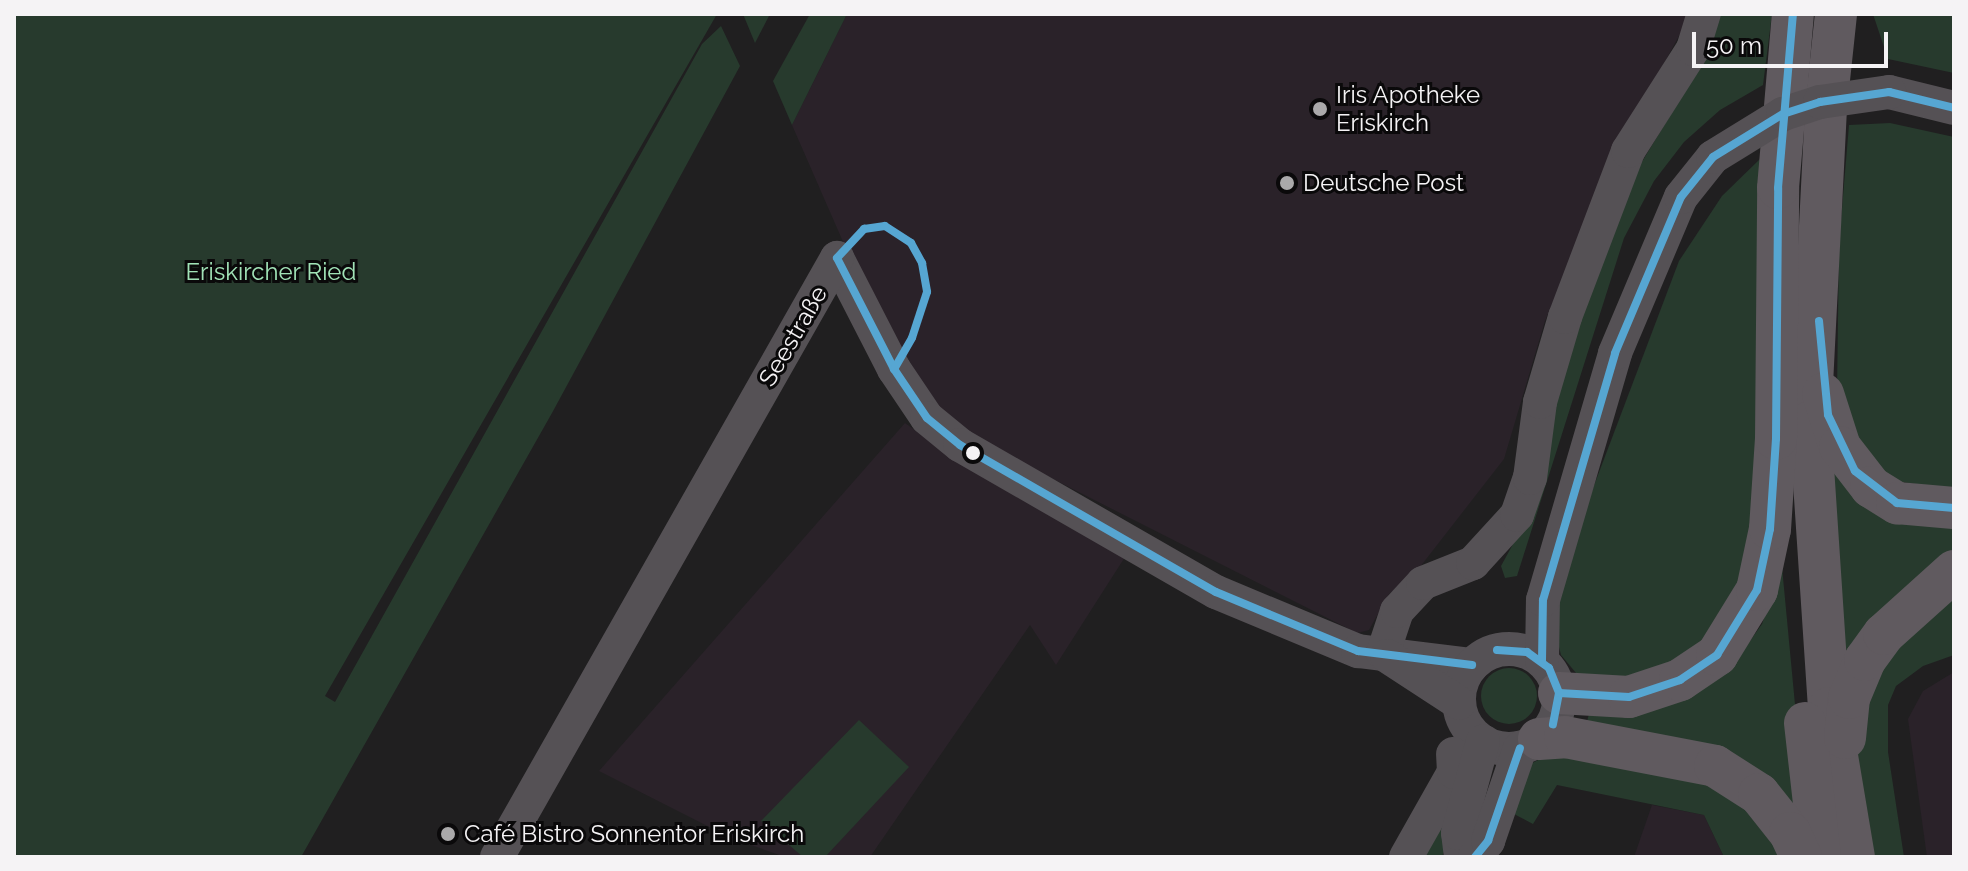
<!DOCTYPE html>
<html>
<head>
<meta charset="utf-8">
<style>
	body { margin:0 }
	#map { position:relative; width:1968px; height:871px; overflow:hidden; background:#201f20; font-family:Raleway,sans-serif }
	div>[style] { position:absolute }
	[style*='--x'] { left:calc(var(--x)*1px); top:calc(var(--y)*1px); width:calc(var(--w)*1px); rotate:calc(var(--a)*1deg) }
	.built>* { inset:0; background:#2a2229 }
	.green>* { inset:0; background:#273a2d }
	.round { border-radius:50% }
	.minor>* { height:34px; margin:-17px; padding:0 17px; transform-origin:17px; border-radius:17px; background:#555155 }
	.minor>.ring { margin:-17px; padding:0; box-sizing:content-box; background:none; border:34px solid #555155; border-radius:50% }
	.major>* { height:42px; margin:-21px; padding:0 21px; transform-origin:21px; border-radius:21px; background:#605a5f }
	.minor-bridge>* { height:34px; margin:-17px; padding:0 17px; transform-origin:17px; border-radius:17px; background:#555155 }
	.bus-1>* { height:8px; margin:-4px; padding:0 4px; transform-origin:4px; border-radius:4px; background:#56a6d2 }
	.dots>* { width:22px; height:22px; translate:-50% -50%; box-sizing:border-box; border:4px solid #0a090a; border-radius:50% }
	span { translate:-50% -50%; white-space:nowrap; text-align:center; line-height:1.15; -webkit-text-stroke:6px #0a090a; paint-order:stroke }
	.poi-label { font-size:24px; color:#f5f3f5 }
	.left { translate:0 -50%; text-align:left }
	.park-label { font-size:24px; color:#a1e3b7 }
	.street-label { font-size:24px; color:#f5f3f5 }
	.frame { position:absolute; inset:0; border:16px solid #f5f3f5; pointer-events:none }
	.scale { position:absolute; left:1692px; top:32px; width:196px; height:36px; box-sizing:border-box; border:4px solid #f5f3f5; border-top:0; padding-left:10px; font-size:24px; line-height:28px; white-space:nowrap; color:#f5f3f5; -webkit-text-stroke:6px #0a090a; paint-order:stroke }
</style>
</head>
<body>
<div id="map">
	<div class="built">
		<div style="clip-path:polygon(847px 14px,1691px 14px,1616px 151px,1545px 321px,1504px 459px,1413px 576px,1389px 594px,1369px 630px,1357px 633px,974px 439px,935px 406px,851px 260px,792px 125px)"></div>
		<div style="clip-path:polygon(905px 423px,959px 462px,1125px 557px,1056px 665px,1030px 625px,870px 857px,785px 857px,731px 838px,599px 771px)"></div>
		<div style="clip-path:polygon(1954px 672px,1954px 857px,1927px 857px,1908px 719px,1923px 691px)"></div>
		<div style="clip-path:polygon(1652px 805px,1704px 815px,1724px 857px,1634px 857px)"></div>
	</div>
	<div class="green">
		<div style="clip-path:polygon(14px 14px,717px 14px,325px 696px,335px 702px,702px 44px,721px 26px,740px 66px,552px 413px,301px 857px,14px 857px)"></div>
		<div style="clip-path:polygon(743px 14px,770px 14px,755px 43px)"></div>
		<div style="clip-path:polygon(810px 14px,847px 14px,792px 125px,773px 81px)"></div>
		<div style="clip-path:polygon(1719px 14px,1772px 14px,1763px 85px,1720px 110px,1684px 142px,1654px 181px,1624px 238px,1517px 576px,1505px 578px,1501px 566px,1531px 511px,1549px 412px,1629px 183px,1682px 96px)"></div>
		<div style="clip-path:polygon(1873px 14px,1954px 14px,1954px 73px,1888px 59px)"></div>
		<div style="clip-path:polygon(1890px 123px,1954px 137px,1954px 490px,1883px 479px,1851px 445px,1837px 394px,1839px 244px,1849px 125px)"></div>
		<div style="clip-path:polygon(1761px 158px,1754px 509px,1732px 620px,1662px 679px,1581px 679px,1561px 655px,1555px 631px,1560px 588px,1587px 504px,1679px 261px,1722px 196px)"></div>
		<div style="clip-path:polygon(1821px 445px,1954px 519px,1954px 554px,1841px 676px)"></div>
		<div style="clip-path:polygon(1782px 567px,1808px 842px,1795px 821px,1586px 725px,1589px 714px,1740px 655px,1762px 624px)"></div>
		<div style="clip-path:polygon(1954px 585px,1954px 655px,1923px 666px,1896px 686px,1888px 705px,1888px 752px,1904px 857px,1871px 857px,1855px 737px,1889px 644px)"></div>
		<div class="round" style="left:1481px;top:668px;width:56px;height:56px"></div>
		<div style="clip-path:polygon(859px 720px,909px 767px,825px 857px,803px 857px,761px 821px)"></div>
		<div style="clip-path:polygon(1567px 746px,1741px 792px,1791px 857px,1724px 857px,1704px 815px,1557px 785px,1533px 824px,1512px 813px,1526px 766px)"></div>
		<div style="clip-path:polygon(1458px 792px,1463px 794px,1442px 857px,1425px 857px)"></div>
	</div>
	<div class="minor">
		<div style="--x:1889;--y:92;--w:67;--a:13.8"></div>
		<div style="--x:837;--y:258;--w:125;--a:62.8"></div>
		<div style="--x:894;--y:369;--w:59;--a:56"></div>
		<div style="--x:927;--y:418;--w:43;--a:39.3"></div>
		<div style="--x:960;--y:445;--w:295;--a:29.9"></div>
		<div style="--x:1216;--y:592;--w:154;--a:22.6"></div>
		<div style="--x:1358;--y:651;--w:115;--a:7"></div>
		<div class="ring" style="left:1459px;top:649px;width:66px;height:66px"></div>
		<div style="--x:1383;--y:653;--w:44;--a:-71.6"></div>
		<div style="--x:1397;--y:611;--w:38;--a:-47"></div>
		<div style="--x:1423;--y:583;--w:54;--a:-21.8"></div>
		<div style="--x:1473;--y:563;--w:65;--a:-47.5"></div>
		<div style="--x:1517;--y:515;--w:39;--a:-71"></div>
		<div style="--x:1530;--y:478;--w:77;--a:-82.5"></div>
		<div style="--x:1540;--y:402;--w:89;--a:-73.6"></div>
		<div style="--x:1565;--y:317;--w:178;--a:-69.2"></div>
		<div style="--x:1628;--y:151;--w:121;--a:-57.5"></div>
		<div style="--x:1693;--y:49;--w:37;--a:-73"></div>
		<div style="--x:1387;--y:656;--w:86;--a:33.1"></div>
		<div style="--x:1542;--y:661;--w:61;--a:-89.1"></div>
		<div style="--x:1543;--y:600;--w:257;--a:-73.7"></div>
		<div style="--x:1615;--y:353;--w:169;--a:-67.1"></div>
		<div style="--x:1681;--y:197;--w:51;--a:-51.3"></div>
		<div style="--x:497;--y:857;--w:689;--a:-60.42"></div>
		<div style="--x:1406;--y:857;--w:98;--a:-60.5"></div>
		<div style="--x:1454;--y:772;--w:18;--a:-93"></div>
		<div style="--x:1461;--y:857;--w:24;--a:-97"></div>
		<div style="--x:1458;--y:833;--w:95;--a:-74.8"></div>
		<div style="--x:1475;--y:857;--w:21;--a:-51"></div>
		<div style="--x:1488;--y:841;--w:98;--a:-71"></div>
	</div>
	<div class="major">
		<div style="--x:1836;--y:14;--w:95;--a:96.1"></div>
		<div style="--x:1826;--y:108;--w:314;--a:92.9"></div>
		<div style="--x:1810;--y:422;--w:287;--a:86.2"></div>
		<div style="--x:1829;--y:708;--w:151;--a:80.5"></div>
		<div style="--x:1823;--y:394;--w:56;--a:72.2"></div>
		<div style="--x:1840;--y:447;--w:51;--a:52.2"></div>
		<div style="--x:1871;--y:487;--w:31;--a:32"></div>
		<div style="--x:1897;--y:503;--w:57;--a:5"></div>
		<div style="--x:1559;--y:693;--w:70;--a:3.3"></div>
		<div style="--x:1629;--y:697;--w:54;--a:-18.4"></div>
		<div style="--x:1680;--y:680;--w:45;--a:-34"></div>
		<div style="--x:1717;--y:655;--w:76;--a:-58.4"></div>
		<div style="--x:1757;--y:590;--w:62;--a:-78"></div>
		<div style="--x:1770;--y:529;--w:90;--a:-86.2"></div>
		<div style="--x:1776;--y:439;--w:251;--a:-89.5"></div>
		<div style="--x:1778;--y:188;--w:175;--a:-85.1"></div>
		<div style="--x:1805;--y:723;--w:135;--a:83.6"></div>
		<div style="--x:1845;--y:738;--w:40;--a:-84.3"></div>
		<div style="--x:1849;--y:698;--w:41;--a:-67.2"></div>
		<div style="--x:1865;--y:660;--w:32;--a:-54"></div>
		<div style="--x:1884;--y:634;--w:94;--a:-42"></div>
		<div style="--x:1539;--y:739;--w:26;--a:-4"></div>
		<div style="--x:1565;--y:737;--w:153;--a:10.9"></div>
		<div style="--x:1715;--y:766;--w:52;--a:32.5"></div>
		<div style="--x:1759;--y:794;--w:50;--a:51.5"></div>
		<div style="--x:1790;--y:833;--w:26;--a:65"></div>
	</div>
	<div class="minor-bridge">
		<div style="--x:1713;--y:157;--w:82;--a:-31.6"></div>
		<div style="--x:1783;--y:114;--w:39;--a:-18"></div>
		<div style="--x:1820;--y:102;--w:70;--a:-8.2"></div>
	</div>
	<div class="bus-1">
		<div style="--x:837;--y:258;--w:125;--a:62.8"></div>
		<div style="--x:894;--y:369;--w:59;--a:56"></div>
		<div style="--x:927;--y:418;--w:43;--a:39.3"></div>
		<div style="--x:960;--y:445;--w:295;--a:29.9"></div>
		<div style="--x:1216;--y:592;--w:154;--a:22.6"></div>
		<div style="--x:1358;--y:651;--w:115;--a:7"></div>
		<div style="--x:837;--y:258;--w:40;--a:-47"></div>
		<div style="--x:864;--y:229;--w:21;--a:-8"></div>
		<div style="--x:885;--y:226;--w:31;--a:33"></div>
		<div style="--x:911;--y:243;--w:23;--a:61"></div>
		<div style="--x:922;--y:263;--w:29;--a:80"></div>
		<div style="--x:927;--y:292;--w:48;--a:108.1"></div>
		<div style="--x:912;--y:338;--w:36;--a:120"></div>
		<div style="--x:1819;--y:321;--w:94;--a:84.5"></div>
		<div style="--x:1828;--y:415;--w:62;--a:64.3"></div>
		<div style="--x:1855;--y:471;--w:53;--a:37.3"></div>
		<div style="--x:1897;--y:503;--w:57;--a:5"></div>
		<div style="--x:1497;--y:650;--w:30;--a:4"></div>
		<div style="--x:1527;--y:652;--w:27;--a:36"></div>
		<div style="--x:1549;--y:668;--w:27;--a:68"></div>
		<div style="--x:1559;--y:693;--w:32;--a:101"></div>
		<div style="--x:1542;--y:661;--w:61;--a:-89.1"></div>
		<div style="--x:1543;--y:600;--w:257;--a:-73.7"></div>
		<div style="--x:1615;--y:353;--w:169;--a:-67.1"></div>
		<div style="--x:1681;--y:197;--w:51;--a:-51.3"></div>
		<div style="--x:1713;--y:157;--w:82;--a:-31.6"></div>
		<div style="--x:1783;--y:114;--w:39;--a:-18"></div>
		<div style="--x:1820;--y:102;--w:70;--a:-8.2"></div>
		<div style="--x:1889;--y:92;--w:67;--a:13.8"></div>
		<div style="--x:1559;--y:693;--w:70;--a:3.3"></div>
		<div style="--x:1629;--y:697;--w:54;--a:-18.4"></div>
		<div style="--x:1680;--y:680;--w:45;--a:-34"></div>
		<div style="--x:1717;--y:655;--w:76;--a:-58.4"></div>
		<div style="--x:1757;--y:590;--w:62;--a:-78"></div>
		<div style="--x:1770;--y:529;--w:90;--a:-86.2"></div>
		<div style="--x:1776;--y:439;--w:251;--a:-89.5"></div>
		<div style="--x:1778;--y:188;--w:175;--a:-85.1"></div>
		<div style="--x:1475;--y:857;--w:21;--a:-51"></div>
		<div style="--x:1488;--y:841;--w:98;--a:-71"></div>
	</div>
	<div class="dots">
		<div style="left:1320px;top:109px;background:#aaa9aa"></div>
		<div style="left:1287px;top:183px;background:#aaa9aa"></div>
		<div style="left:973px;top:453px;background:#f5f3f5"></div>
		<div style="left:448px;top:834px;background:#aaa9aa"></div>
	</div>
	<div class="poi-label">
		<span class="left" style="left:1336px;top:109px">Iris Apotheke<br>Eriskirch</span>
		<span class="left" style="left:1303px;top:183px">Deutsche Post</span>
		<span class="left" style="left:464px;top:834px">Café Bistro Sonnentor Eriskirch</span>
	</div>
	<div class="park-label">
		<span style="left:271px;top:272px">Eriskircher Ried</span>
	</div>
	<div class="street-label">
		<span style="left:793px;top:336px;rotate:-60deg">Seestraße</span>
	</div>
	<div class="frame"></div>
	<div class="scale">50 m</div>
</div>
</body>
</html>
